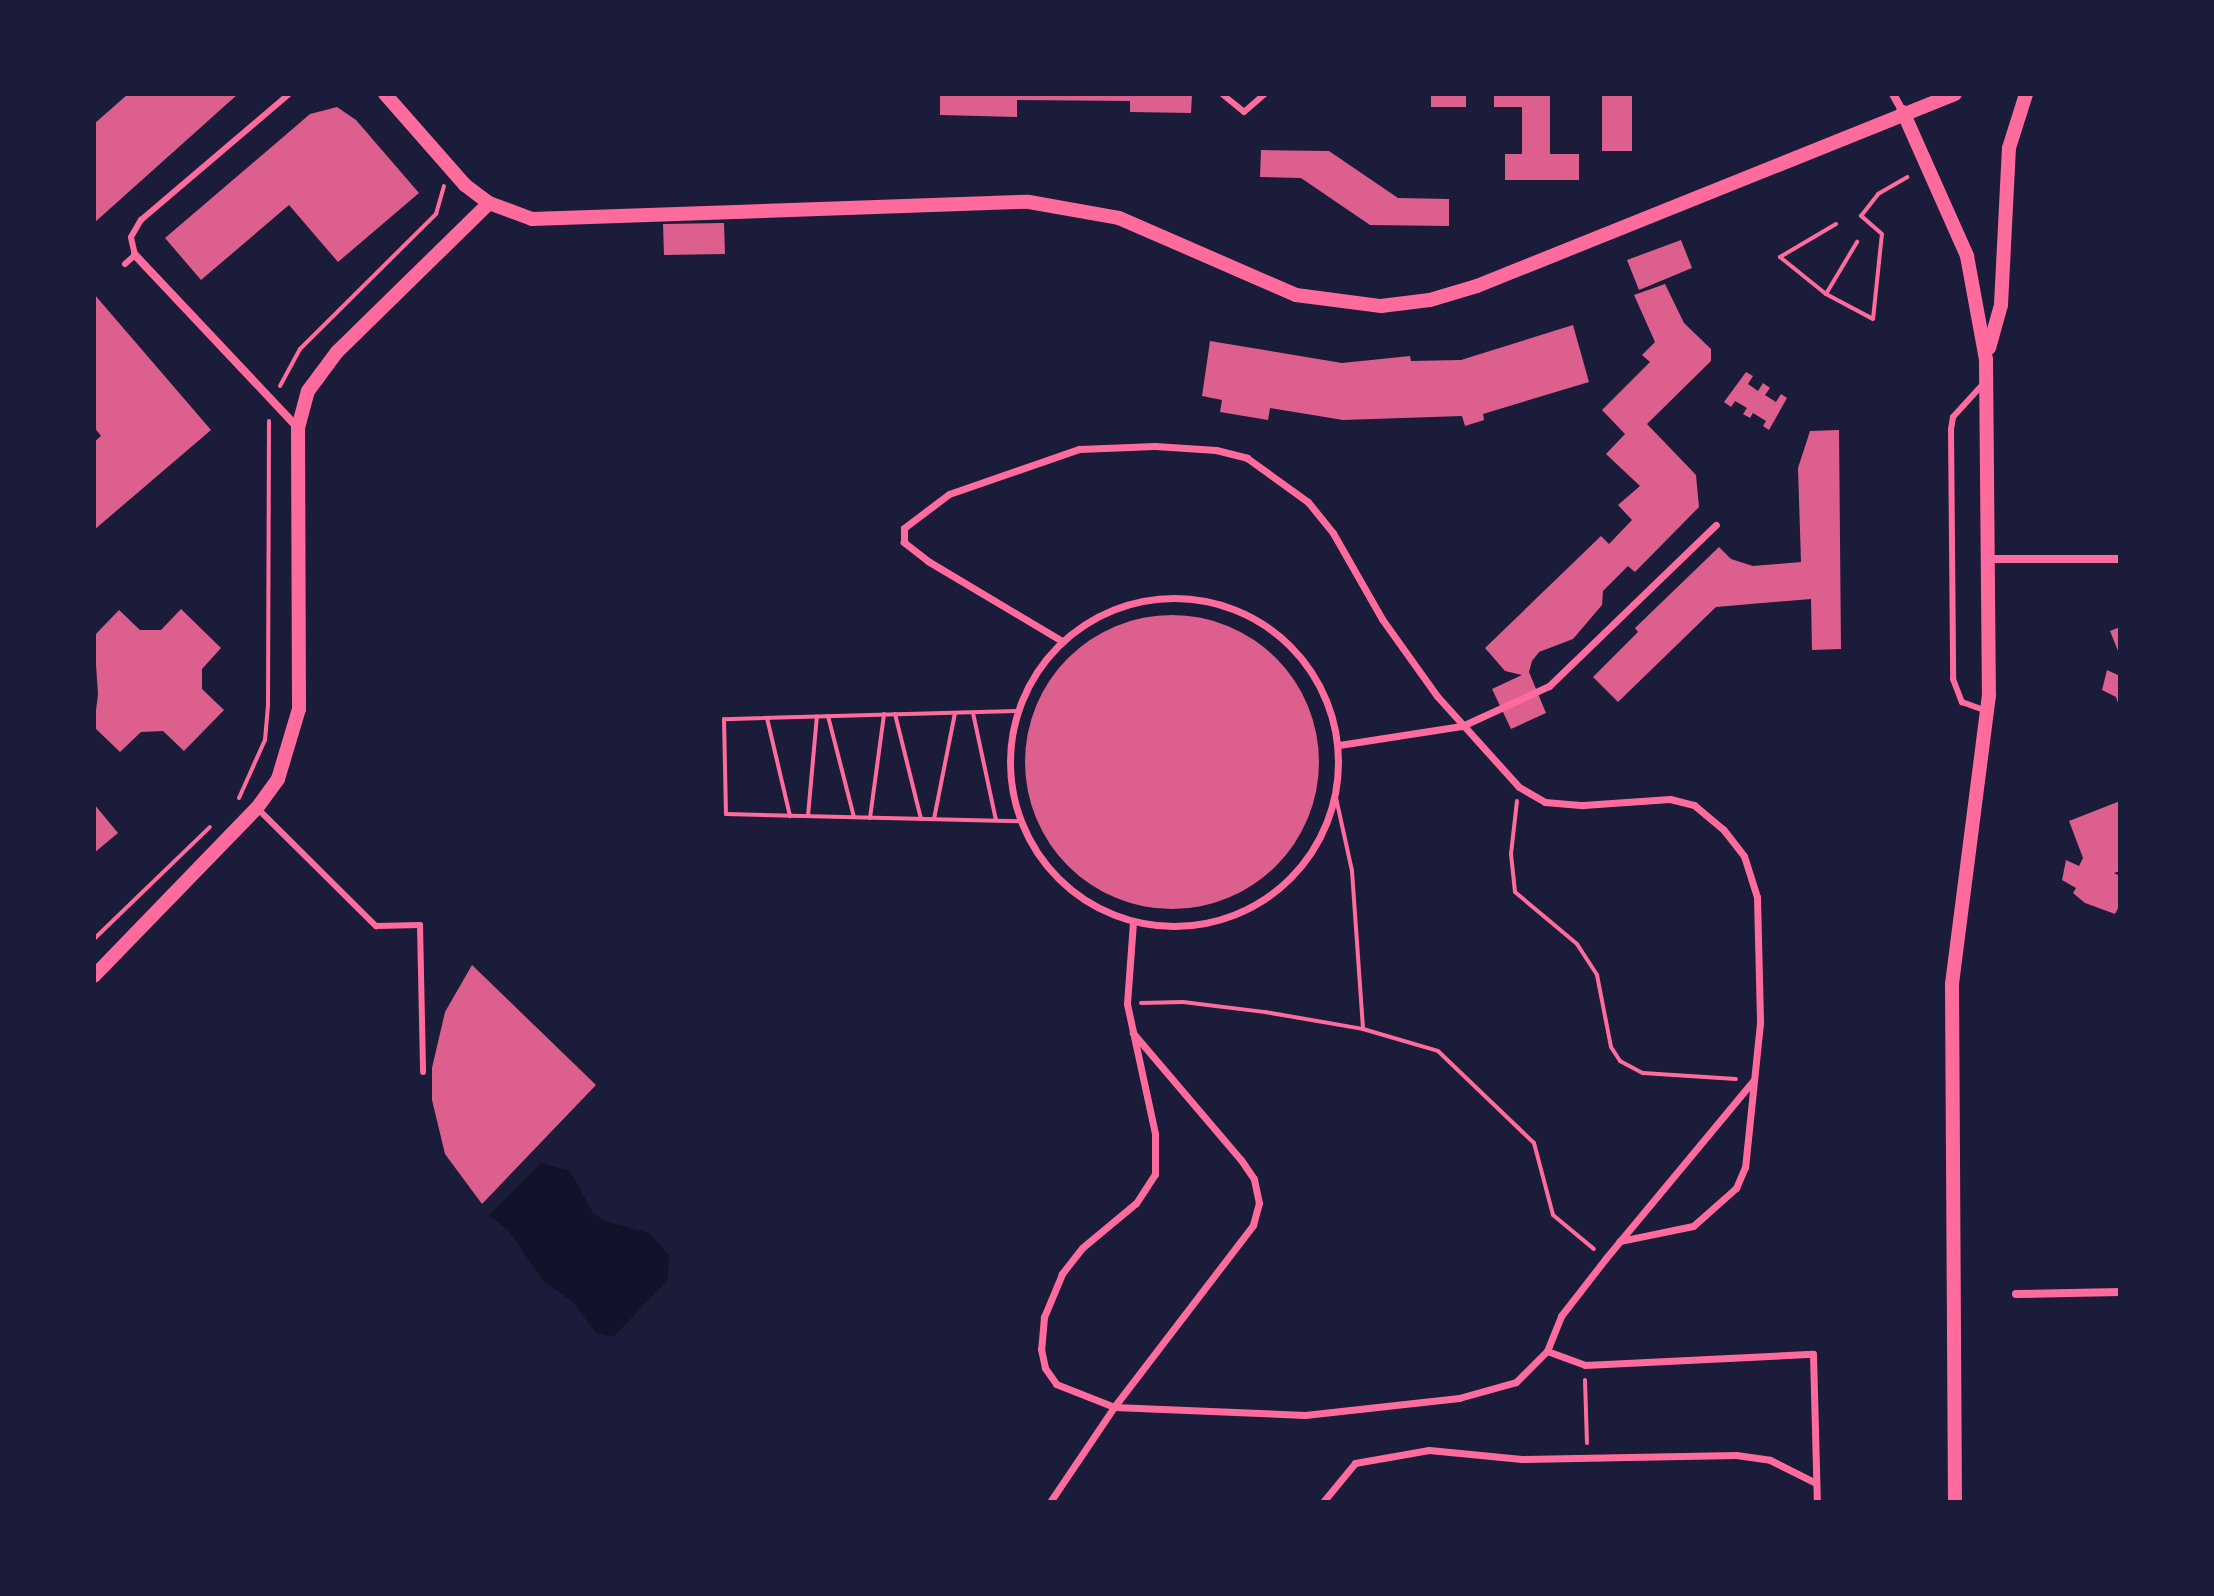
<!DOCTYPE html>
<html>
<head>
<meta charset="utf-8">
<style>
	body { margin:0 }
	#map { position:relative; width:2214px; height:1596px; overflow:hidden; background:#1b1b3a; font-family:"Varela Round",sans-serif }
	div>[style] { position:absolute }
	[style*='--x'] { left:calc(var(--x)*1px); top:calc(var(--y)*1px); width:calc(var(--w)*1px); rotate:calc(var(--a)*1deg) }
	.water>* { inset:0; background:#12122b }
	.building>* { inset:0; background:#dd5f8e }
	.round { border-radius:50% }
	.path>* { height:4px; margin:-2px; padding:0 2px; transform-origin:2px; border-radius:2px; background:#ff6b9d }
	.service>* { height:6px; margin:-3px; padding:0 3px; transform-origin:3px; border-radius:3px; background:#ff6b9d }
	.pedestrian>* { height:7px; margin:-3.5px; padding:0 3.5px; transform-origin:3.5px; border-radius:3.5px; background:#ff6b9d }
	.pedestrian>.ring { margin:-3.5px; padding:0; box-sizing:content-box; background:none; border:7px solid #ff6b9d; border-radius:50% }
	.minor>* { height:8px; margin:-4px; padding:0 4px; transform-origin:4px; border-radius:4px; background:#ff6b9d }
	.tertiary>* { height:14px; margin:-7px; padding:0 7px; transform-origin:7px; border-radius:7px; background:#ff6b9d }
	span { translate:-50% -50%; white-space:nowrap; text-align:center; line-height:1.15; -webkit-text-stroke:8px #1b1b3a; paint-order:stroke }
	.frame { position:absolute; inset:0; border:96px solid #1b1b3a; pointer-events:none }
</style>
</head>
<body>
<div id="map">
	<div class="water">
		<div style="clip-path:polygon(541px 1163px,570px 1171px,593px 1213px,604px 1221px,649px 1233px,669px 1255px,668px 1280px,613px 1337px,596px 1333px,573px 1302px,543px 1281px,509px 1231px,489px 1215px)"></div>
	</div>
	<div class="building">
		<div style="clip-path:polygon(128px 94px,238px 94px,94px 223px,94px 124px)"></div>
		<div style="clip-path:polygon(940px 94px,1192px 94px,1191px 113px,1130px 112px,1130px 101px,1017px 100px,1017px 117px,940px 115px)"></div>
		<div style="clip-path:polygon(1431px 94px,1466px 94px,1466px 107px,1431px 107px)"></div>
		<div style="clip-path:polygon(1494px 94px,1550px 94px,1550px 154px,1579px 154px,1579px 180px,1505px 180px,1505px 154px,1522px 154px,1522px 107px,1494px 107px)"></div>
		<div style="clip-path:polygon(1602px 94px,1632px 94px,1632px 151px,1602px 151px)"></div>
		<div style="clip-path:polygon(337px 107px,356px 120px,419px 193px,338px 262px,289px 205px,201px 280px,165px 238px,310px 114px)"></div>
		<div style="clip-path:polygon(1261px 150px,1329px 151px,1398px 198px,1449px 199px,1449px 226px,1370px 225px,1301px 178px,1260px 177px)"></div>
		<div style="clip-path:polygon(724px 223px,725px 254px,664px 255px,663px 224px)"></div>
		<div style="clip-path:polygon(1681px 240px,1692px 268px,1639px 290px,1627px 260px)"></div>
		<div style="clip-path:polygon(1665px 284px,1684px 323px,1711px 349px,1711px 361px,1647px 424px,1696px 475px,1699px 507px,1635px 572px,1628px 566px,1603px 591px,1602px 605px,1573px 639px,1539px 652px,1532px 661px,1529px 672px,1546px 713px,1511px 729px,1492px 689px,1522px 675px,1505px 671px,1485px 648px,1601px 536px,1609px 544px,1632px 520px,1618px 505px,1640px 486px,1606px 454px,1625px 434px,1602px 410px,1650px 362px,1642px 355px,1655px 342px,1634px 295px)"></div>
		<div style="clip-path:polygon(94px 294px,211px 430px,94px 530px,94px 442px,101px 436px,94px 427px)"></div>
		<div style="clip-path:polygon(1573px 325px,1589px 382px,1483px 414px,1484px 420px,1465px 426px,1462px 416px,1343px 420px,1270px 408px,1268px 420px,1220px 412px,1222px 400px,1202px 396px,1210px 341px,1342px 363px,1410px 356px,1411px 361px,1461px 360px)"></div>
		<div style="clip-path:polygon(1746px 372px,1753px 376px,1748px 384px,1758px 391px,1763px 383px,1770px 388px,1765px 395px,1776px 402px,1781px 394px,1787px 398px,1769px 430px,1763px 426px,1766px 421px,1753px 413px,1750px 418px,1743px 414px,1747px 408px,1735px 401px,1731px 407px,1724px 402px)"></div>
		<div style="clip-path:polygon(1839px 430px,1841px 649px,1812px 650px,1811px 599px,1716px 607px,1618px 702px,1593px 677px,1638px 632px,1635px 628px,1719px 547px,1731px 559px,1753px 566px,1801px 562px,1798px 468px,1810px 431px)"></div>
		<div style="clip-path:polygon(181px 609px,221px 648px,202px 669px,202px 689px,224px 710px,184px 751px,163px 731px,141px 732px,120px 752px,94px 727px,98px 694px,94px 636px,119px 610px,140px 630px,161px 630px)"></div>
		<div class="round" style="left:1025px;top:615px;width:294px;height:294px"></div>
		<div style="clip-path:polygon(2120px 627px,2120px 656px,2110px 631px)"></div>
		<div style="clip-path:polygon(2107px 670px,2120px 676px,2120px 709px,2116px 697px,2102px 690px)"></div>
		<div style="clip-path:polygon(2120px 801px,2120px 871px,2114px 873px,2120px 876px,2120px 904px,2115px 914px,2085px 903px,2073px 893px,2076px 888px,2062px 880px,2066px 860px,2079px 866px,2083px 858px,2069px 821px)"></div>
		<div style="clip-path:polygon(94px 804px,118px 833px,94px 853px)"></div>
		<div style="clip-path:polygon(472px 965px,596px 1085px,482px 1204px,445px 1154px,432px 1100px,432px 1068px,445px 1012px)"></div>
	</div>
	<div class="path">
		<div style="--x:1836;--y:224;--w:65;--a:149.5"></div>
		<div style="--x:1780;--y:257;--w:59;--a:38.8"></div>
		<div style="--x:1826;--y:294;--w:53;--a:28"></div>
		<div style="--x:1873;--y:319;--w:85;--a:-84"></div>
		<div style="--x:1882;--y:234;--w:28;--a:-139"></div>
		<div style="--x:1861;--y:216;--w:28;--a:-52"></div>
		<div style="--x:1878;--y:194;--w:34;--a:-30"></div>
		<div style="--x:1826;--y:294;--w:61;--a:-59.2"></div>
		<div style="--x:280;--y:386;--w:42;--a:-61.6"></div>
		<div style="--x:300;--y:349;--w:192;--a:-44.8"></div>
		<div style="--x:436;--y:214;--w:29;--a:-74"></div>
		<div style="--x:1016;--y:711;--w:292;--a:178.4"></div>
		<div style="--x:724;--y:719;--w:95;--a:88.8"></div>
		<div style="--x:726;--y:814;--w:294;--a:1.4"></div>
		<div style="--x:973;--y:713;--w:109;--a:77.9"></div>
		<div style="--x:895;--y:714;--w:108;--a:76.1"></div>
		<div style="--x:828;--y:716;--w:104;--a:75.6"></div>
		<div style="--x:767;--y:718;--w:101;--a:76.8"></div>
		<div style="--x:239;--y:798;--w:64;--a:-65.9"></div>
		<div style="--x:265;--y:740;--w:35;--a:-85"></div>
		<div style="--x:268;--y:705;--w:284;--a:-89.8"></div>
		<div style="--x:1336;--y:798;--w:75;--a:77.6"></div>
		<div style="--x:1352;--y:871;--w:158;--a:86"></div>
		<div style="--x:1517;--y:801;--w:53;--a:96.5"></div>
		<div style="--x:1511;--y:854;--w:38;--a:84"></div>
		<div style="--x:1515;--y:892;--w:81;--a:40"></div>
		<div style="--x:1577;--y:944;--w:37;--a:57"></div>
		<div style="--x:1597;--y:975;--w:73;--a:79"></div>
		<div style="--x:1611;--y:1047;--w:17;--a:57"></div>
		<div style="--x:1620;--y:1061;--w:26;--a:28"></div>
		<div style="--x:1643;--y:1073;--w:93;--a:3.7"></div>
		<div style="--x:808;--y:816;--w:100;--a:-84.9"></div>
		<div style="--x:870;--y:818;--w:105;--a:-82.3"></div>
		<div style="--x:934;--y:819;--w:108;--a:-78.8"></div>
		<div style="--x:94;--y:939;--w:161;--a:-44"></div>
		<div style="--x:1141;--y:1003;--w:42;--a:-1.4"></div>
		<div style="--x:1183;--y:1002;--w:83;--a:7"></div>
		<div style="--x:1265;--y:1012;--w:99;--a:9.8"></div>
		<div style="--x:1363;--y:1029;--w:78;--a:16.3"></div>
		<div style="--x:1438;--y:1051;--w:133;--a:43.8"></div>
		<div style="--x:1534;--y:1143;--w:74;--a:75.2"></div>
		<div style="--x:1553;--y:1215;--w:53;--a:39.7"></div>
		<div style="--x:1585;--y:1380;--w:63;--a:88.2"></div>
	</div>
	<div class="service">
		<div style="--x:1222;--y:94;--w:28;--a:39"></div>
		<div style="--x:1244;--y:112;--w:28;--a:-41"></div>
		<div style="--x:125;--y:264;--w:13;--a:-42"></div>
		<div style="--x:135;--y:255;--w:18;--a:-103"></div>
		<div style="--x:131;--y:237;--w:20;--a:-60"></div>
		<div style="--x:141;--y:220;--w:194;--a:-40.4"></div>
		<div style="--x:1984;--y:383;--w:46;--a:132.4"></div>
		<div style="--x:1953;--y:417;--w:12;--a:99"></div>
		<div style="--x:1951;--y:429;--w:250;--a:89.5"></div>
		<div style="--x:1953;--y:679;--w:25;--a:69"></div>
		<div style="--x:1962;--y:702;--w:27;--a:20"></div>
		<div style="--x:257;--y:808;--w:168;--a:44.8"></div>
		<div style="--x:376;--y:926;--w:44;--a:-1.3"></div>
		<div style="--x:420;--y:925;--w:147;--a:88.8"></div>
	</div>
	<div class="pedestrian">
		<div class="ring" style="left:1010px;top:598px;width:321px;height:321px"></div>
		<div style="--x:1062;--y:641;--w:156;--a:-149.2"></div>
		<div style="--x:928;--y:561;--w:31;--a:-142"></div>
		<div style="--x:904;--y:542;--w:14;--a:-90"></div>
		<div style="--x:904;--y:528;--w:56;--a:-37.1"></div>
		<div style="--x:949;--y:494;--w:138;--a:-19.1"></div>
		<div style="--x:1079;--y:449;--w:76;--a:-2.3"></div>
		<div style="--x:1155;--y:446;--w:61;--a:3.8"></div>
		<div style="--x:1216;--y:450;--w:32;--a:14"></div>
		<div style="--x:1247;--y:458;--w:75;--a:35.8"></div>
		<div style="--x:1308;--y:502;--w:40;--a:51"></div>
		<div style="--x:1333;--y:533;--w:99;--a:60.3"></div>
		<div style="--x:1382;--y:619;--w:95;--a:54.5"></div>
		<div style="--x:1437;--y:696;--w:122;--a:48"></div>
		<div style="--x:1519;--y:787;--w:30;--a:30"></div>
		<div style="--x:1545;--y:802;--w:38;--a:5"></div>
		<div style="--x:1583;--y:805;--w:87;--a:-3.9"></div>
		<div style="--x:1670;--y:799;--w:25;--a:14"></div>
		<div style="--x:1694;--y:805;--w:38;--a:40"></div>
		<div style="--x:1723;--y:829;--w:34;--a:52"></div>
		<div style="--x:1744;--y:856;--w:43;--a:72.4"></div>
		<div style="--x:1757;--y:897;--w:126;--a:88.6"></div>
		<div style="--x:1760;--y:1023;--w:145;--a:95.9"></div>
		<div style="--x:1745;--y:1167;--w:23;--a:113"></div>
		<div style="--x:1736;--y:1188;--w:57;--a:138.5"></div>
		<div style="--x:1693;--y:1226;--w:75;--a:168.4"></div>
		<div style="--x:1339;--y:745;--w:124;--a:-8.8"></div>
		<div style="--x:1462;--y:726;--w:96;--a:-24.7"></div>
		<div style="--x:1549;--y:686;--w:232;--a:-44"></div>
		<div style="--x:1133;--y:922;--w:82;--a:94.2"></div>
		<div style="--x:1127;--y:1004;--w:133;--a:77.8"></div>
		<div style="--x:1155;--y:1134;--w:40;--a:90"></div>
		<div style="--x:1155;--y:1174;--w:35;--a:123"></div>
		<div style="--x:1136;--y:1203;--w:70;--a:140.2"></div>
		<div style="--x:1082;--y:1248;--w:33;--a:128"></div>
		<div style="--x:1062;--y:1274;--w:47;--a:112.7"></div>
		<div style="--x:1044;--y:1317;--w:32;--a:95"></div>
		<div style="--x:1041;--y:1349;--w:19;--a:78"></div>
		<div style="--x:1045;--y:1368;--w:19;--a:55"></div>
		<div style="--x:1056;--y:1384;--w:62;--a:21.6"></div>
		<div style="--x:1114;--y:1407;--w:191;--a:2.4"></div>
		<div style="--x:1305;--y:1415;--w:155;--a:-6.3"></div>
		<div style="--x:1459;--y:1398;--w:59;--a:-15.7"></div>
		<div style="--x:1516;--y:1382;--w:44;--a:-45"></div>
		<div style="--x:1547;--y:1351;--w:38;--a:-68"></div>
		<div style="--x:1561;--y:1316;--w:73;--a:-52.2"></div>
		<div style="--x:1606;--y:1258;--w:230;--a:-50.3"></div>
		<div style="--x:1547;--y:1351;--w:40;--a:20.2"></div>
		<div style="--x:1585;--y:1365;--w:228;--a:-2.8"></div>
		<div style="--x:1813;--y:1354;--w:148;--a:88.5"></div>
		<div style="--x:1050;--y:1502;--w:115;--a:-56"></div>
		<div style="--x:1114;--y:1407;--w:229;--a:-52.6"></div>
		<div style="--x:1253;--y:1225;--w:23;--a:-75"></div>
		<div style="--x:1259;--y:1203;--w:25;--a:-102"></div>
		<div style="--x:1254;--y:1179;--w:23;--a:-124"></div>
		<div style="--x:1241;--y:1160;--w:167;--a:-130.4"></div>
		<div style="--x:1323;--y:1502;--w:50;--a:-50.6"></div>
		<div style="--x:1355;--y:1463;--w:75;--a:-10"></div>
		<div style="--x:1429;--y:1450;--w:93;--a:5.5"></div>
		<div style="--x:1522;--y:1459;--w:214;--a:-1.1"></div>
		<div style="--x:1736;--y:1455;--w:34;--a:8"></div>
		<div style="--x:1770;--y:1460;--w:51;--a:26.6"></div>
	</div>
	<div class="minor">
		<div style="--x:1893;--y:94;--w:21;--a:61"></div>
		<div style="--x:135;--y:255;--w:238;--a:46.7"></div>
		<div style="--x:1991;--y:559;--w:129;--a:0"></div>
		<div style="--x:2016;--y:1294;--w:104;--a:-1.1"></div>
	</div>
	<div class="tertiary">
		<div style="--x:385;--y:94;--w:121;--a:48.7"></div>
		<div style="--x:465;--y:185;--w:30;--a:37"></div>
		<div style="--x:489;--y:203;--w:46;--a:20.4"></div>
		<div style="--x:532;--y:219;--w:497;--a:-2"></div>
		<div style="--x:1029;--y:202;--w:91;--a:10.1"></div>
		<div style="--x:1119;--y:218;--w:193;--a:23.5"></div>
		<div style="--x:1296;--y:295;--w:86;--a:7.4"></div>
		<div style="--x:1381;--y:306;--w:49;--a:-7"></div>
		<div style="--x:1430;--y:300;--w:49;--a:-16.6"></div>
		<div style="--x:1477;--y:286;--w:515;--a:-21.88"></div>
		<div style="--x:1903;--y:112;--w:158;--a:66"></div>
		<div style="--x:1967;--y:256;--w:106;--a:79.6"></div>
		<div style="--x:1986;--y:360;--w:335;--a:89.5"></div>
		<div style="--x:1989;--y:695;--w:292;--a:97.3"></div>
		<div style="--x:1952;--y:985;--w:517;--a:89.67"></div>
		<div style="--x:1989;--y:348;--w:45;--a:-74.4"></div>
		<div style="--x:2001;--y:305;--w:157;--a:-87.1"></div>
		<div style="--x:2009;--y:148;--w:57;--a:-72.5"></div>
		<div style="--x:94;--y:976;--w:234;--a:-45.9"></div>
		<div style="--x:257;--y:808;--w:36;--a:-54"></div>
		<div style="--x:278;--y:779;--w:73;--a:-73.3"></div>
		<div style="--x:299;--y:709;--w:281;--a:-90.2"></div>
		<div style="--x:298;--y:428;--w:38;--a:-75"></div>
		<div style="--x:308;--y:391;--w:49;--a:-53.4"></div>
		<div style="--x:337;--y:352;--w:213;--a:-44.4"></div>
	</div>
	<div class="frame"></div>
</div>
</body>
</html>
